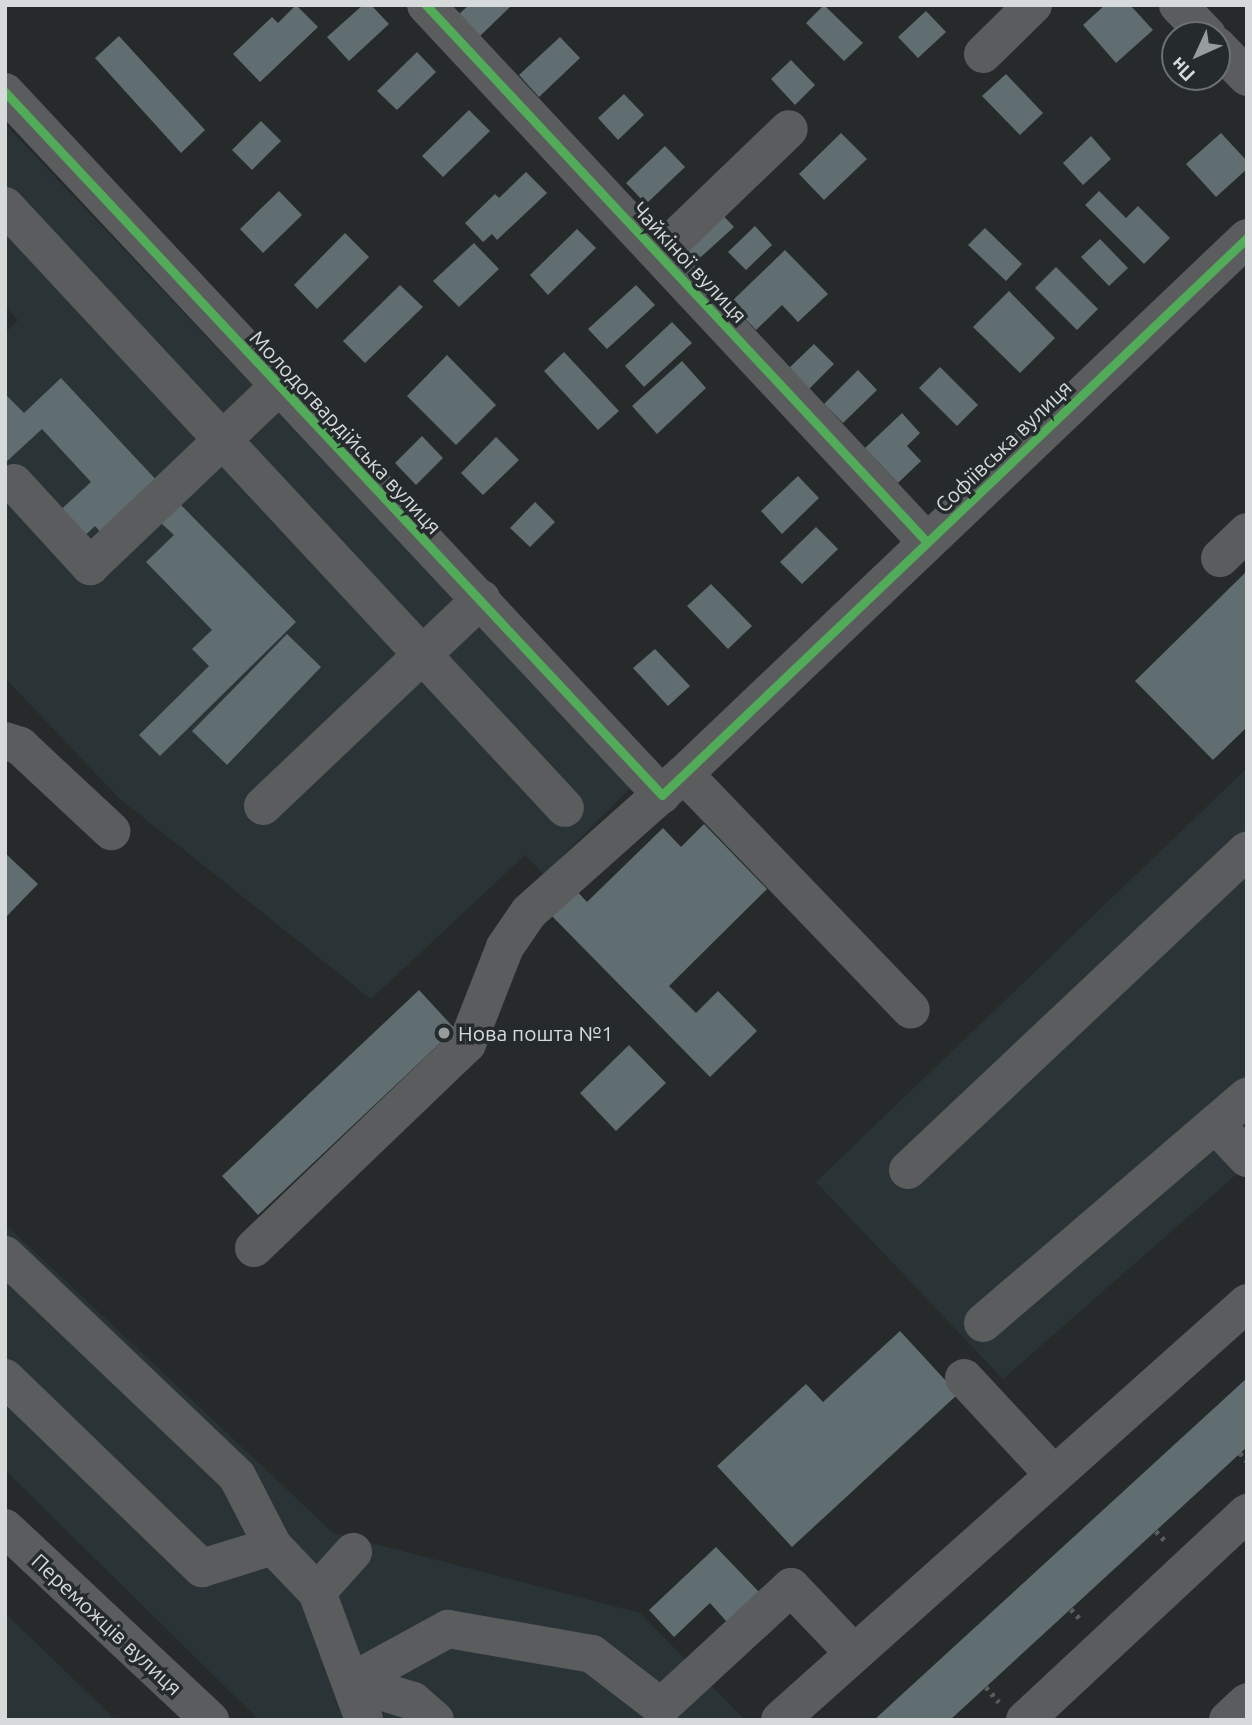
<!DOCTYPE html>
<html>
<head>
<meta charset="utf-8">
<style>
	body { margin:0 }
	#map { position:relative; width:1252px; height:1725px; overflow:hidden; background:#262a2b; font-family:Ubuntu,sans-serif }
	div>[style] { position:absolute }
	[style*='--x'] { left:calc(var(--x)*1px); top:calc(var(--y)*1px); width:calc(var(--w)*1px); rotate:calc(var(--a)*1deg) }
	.built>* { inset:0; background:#2a3437 }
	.building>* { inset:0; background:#616e71 }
	.path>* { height:4.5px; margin-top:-2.25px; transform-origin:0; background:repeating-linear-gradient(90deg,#5b5c5d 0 3.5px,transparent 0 8.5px) }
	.minor>* { height:38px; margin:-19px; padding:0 19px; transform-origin:19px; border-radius:19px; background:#5b5c5d }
	.cycleway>* { height:9px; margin:-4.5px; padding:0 4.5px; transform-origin:4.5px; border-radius:4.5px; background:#51ab58 }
	.dots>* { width:19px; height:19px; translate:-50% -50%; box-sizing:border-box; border:4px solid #252b2c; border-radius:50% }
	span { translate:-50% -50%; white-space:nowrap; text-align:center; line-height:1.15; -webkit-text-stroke:7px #252b2c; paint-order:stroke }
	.street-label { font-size:21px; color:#d6dada }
	.poi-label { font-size:21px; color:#d6dada }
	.left { translate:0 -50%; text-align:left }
	.frame { position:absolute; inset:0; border:7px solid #d6dada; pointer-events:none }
	.north { position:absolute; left:1161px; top:21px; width:70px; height:70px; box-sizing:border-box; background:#252b2c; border:2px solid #6c7172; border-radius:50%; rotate:225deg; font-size:19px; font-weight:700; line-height:28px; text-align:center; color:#d6dada }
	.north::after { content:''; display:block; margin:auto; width:24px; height:32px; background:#989c9d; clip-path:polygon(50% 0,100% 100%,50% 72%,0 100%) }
</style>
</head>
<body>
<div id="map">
	<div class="built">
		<div style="clip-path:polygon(5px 124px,632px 786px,544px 875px,525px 855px,371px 999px,120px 799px,5px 678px,5px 333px,18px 320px,5px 306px)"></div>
		<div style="clip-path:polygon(1247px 768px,1247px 1165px,1003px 1379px,816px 1182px)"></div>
		<div style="clip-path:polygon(5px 1224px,333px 1533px,640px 1613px,745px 1720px,259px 1720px,5px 1470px)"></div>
		<div style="clip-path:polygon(5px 1613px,116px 1720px,5px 1720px)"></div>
	</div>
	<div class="building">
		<div style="clip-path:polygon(296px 5px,318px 27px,260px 82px,233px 54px,272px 17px,278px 23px)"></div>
		<div style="clip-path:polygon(363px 5px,371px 5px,389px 24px,349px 61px,327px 37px)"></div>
		<div style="clip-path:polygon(469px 5px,512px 5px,480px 36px,459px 14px)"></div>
		<div style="clip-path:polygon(824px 5px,863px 43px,844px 61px,806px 23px)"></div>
		<div style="clip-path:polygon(1105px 5px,1130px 5px,1153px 30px,1116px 63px,1083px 25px)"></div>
		<div style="clip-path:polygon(926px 11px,946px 32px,918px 58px,898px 37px)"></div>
		<div style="clip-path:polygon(119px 36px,205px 130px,181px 153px,95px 58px)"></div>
		<div style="clip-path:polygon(560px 37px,580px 58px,539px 97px,519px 75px)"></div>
		<div style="clip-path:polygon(417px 52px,436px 72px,397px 110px,377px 91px)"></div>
		<div style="clip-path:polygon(791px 60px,815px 85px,795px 105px,771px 79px)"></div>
		<div style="clip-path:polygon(1006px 74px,1043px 113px,1020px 135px,982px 96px)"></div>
		<div style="clip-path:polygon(624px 94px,644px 115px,618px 140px,598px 118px)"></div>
		<div style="clip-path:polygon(469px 110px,490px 131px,443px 177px,422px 156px)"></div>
		<div style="clip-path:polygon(261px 121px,281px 141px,252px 170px,232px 150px)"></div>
		<div style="clip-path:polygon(841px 133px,867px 159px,824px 200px,799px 174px)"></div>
		<div style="clip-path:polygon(1221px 133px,1247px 161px,1247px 169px,1216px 197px,1186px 164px)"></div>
		<div style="clip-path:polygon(1091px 136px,1111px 159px,1083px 185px,1063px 163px)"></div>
		<div style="clip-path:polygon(665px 146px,685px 167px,646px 204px,626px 183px)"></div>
		<div style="clip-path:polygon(526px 172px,547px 193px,497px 240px,492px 234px,483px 242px,465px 223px,495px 194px,499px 198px)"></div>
		<div style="clip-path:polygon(279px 191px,302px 215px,263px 253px,240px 229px)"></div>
		<div style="clip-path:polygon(1099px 191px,1126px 218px,1138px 206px,1170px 238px,1144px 264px,1085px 205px)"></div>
		<div style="clip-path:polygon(717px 209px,734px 227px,691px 266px,675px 248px)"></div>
		<div style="clip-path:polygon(755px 226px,772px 245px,746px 270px,728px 252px)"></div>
		<div style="clip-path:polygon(985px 228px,1022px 264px,1006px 281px,968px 245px)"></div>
		<div style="clip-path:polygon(577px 229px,596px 248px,548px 295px,530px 275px)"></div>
		<div style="clip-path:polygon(345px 233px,369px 257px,317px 309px,294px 285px)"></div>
		<div style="clip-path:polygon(1100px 239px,1128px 268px,1109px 286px,1081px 257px)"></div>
		<div style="clip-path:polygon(474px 243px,499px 269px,459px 307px,433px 281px)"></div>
		<div style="clip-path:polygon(785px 250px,828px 294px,798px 322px,782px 305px,756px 330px,730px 303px)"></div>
		<div style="clip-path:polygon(1056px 267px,1098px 309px,1077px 330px,1035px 288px)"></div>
		<div style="clip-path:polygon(400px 285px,423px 307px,365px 363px,343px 341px)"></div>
		<div style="clip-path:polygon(636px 285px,655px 305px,607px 349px,588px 329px)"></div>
		<div style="clip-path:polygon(1009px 291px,1055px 338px,1020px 373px,973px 327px)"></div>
		<div style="clip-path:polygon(672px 322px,692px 343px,644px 387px,625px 366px)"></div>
		<div style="clip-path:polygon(814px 344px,834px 364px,806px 392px,786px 371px)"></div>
		<div style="clip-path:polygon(564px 352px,619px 411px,598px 430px,544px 371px)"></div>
		<div style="clip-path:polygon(447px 355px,496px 405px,456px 445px,407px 396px)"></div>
		<div style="clip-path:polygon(682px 361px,706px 388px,657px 434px,632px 406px)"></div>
		<div style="clip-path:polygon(940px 367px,978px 405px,957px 426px,919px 388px)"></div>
		<div style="clip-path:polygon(858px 370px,877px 390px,843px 423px,824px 404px)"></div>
		<div style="clip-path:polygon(61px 378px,160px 484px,104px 536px,95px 526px,79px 541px,55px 515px,91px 482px,42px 429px,5px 463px,5px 394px,24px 413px)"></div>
		<div style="clip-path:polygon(902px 413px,920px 433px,907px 446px,921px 461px,898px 483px,865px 448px)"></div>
		<div style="clip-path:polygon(422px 436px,443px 458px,416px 485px,395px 463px)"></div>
		<div style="clip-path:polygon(496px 437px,519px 460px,483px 495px,461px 473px)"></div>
		<div style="clip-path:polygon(798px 476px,819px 498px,782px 534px,761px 511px)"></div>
		<div style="clip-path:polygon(535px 502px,555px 522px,530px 547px,510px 528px)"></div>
		<div style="clip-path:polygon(180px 504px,296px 622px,160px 756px,139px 735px,209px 666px,192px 649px,212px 630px,146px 562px,174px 535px,161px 523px)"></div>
		<div style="clip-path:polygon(816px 527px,838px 549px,802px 584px,780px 562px)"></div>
		<div style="clip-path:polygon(1247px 571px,1247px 727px,1213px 760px,1135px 681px)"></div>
		<div style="clip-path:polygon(711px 584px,752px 626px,728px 649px,687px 606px)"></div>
		<div style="clip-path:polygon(287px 634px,321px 667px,227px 765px,192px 731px)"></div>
		<div style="clip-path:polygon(655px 649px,690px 686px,668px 706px,633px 668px)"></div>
		<div style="clip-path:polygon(704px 824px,767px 889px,669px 986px,696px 1013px,718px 991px,757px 1031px,710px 1077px,548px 912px,573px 887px,587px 902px,663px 828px,681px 847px)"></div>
		<div style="clip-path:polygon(5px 853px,38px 884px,5px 918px)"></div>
		<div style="clip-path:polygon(419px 990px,455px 1029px,258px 1215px,222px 1176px)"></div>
		<div style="clip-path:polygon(629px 1045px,666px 1083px,616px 1131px,580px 1093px)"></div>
		<div style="clip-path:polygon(900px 1331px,958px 1394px,792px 1547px,717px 1466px,806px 1384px,823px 1402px)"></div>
		<div style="clip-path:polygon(1247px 1378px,1247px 1447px,950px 1720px,874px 1720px)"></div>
		<div style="clip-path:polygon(716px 1547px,759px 1592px,727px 1622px,710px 1603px,674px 1637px,649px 1610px)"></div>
	</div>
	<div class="path">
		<div style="--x:1240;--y:1453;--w:11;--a:49"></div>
		<div style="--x:1156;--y:1531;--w:16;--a:47"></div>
		<div style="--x:1071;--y:1609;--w:16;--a:47"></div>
		<div style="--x:986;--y:1687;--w:20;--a:49"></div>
	</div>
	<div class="minor">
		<div style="--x:426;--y:5;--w:734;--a:46.99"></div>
		<div style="--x:1178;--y:5;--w:42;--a:46"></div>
		<div style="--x:1217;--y:46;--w:43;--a:45.9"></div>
		<div style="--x:983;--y:54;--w:70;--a:-44.4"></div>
		<div style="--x:5;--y:92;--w:962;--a:46.94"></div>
		<div style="--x:5;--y:206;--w:822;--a:47.07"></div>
		<div style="--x:659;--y:254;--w:180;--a:-43.9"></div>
		<div style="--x:14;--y:483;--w:113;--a:47.5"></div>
		<div style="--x:90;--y:566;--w:261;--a:-43.6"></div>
		<div style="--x:1220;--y:558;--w:37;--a:-44"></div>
		<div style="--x:5;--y:741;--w:16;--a:18"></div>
		<div style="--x:20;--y:746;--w:125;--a:43"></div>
		<div style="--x:684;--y:774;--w:327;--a:46.1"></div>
		<div style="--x:263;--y:806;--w:301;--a:-43.5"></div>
		<div style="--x:1215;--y:1124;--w:47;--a:46.7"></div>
		<div style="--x:908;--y:1170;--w:466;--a:-43.3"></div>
		<div style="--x:254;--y:1248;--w:295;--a:-43.8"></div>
		<div style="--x:467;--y:1044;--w:104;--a:-68.6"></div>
		<div style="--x:505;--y:947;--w:42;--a:-55.6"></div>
		<div style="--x:529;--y:912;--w:208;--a:-41.7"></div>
		<div style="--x:684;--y:774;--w:777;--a:-43.59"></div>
		<div style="--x:5;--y:1255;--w:320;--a:43.6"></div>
		<div style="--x:237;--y:1476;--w:79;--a:62.8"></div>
		<div style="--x:273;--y:1546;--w:64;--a:46.3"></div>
		<div style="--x:317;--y:1592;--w:136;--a:69.8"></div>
		<div style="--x:983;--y:1323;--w:348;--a:-40.6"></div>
		<div style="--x:5;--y:1378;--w:274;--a:44"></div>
		<div style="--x:202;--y:1568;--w:74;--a:-17.2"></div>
		<div style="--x:964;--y:1378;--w:132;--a:47.1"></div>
		<div style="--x:5;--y:1528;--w:281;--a:43.1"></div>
		<div style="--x:317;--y:1592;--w:54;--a:-48"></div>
		<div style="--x:435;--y:1720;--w:29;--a:-139"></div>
		<div style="--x:413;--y:1701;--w:65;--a:-163"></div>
		<div style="--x:351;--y:1682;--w:111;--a:-28.7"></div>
		<div style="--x:448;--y:1629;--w:146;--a:9.8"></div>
		<div style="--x:592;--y:1654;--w:87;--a:37.5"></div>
		<div style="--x:661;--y:1707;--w:177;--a:-42.7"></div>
		<div style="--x:791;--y:1587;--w:91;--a:46.3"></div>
		<div style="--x:780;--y:1720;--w:626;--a:-41.76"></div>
		<div style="--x:1025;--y:1720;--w:304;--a:-43"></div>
		<div style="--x:1228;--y:1720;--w:26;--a:-43"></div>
	</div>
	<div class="cycleway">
		<div style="--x:426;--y:5;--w:734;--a:46.99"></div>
		<div style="--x:5;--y:92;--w:962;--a:46.94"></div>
		<div style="--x:662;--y:795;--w:808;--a:-43.6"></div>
	</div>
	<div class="dots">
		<div style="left:444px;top:1033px;background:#989c9d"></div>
	</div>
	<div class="street-label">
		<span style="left:690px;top:262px;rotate:47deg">Чайкіної вулиця</span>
		<span style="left:346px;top:432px;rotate:47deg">Молодогвардійська вулиця</span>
		<span style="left:1003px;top:446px;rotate:-44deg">Софіївська вулиця</span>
		<span style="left:107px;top:1624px;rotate:43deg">Переможців вулиця</span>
	</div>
	<div class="poi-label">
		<span class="left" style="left:458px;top:1033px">Нова пошта №1</span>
	</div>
	<div class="frame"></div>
	<div class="north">Пн</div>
</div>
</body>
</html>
